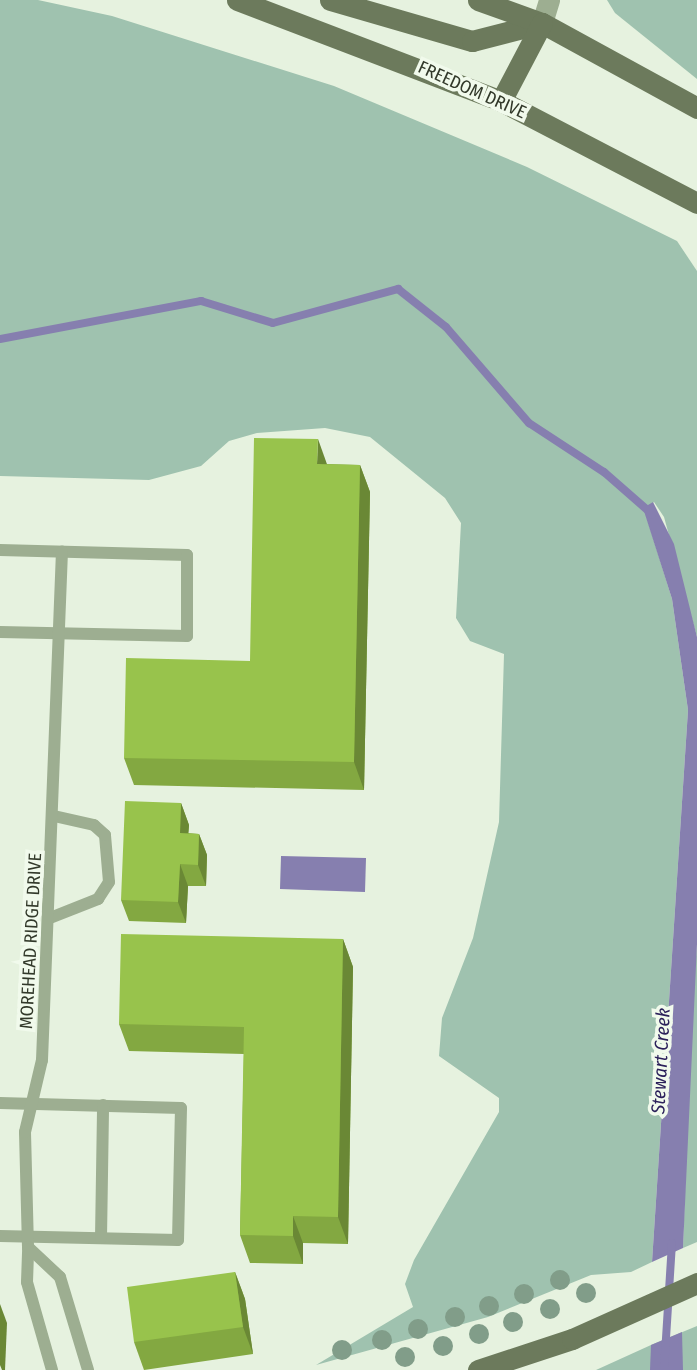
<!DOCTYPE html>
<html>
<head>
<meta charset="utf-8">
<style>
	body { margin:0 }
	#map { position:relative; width:697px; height:1370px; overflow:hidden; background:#e6f2df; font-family:"Fira Sans Condensed",sans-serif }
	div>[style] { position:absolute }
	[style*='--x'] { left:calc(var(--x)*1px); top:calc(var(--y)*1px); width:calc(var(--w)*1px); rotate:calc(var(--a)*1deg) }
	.green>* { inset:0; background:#9fc2af }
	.water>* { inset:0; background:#867faf }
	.stream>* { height:8px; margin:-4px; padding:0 4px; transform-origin:4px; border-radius:4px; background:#867faf }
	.lane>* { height:12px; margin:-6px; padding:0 6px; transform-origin:6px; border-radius:6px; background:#9dae91 }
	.street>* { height:21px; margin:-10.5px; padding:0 10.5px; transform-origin:10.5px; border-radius:10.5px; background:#9dae91 }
	.primary>* { height:21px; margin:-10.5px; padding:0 10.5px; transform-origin:10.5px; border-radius:10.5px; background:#6c7a5c }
	.trees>* { width:20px; height:20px; margin:-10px; border-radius:50%; background:#819d89 }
	.wall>* { inset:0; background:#83a841 }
	.shaded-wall>* { inset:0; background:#6a8835 }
	.building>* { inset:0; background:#98c34c }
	span { translate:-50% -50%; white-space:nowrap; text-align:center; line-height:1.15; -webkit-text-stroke:7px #f1faec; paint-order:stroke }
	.street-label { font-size:18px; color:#32392a }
	.water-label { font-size:19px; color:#2b205a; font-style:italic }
</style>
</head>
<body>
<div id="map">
	<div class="green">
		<div style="clip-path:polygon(0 0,38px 0,112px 16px,334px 86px,527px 167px,677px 241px,697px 271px,697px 637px,664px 517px,654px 502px,644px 509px,672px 599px,688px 710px,652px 1262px,631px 1272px,591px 1275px,488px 1317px,316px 1365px,413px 1307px,405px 1284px,414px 1260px,499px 1112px,499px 1098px,439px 1056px,442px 1018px,473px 938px,499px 822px,504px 654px,470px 641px,456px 618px,461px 523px,445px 498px,370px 437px,325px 428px,257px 433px,229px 441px,201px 466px,149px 480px,0 476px)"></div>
		<div style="clip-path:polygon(607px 0,697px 0,697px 79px,615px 13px)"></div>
		<div style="clip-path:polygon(697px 944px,697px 1242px,683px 1248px,691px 1023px)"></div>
		<div style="clip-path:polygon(697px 1326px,697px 1370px,596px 1370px,651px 1345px)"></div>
	</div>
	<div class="water">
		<div style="clip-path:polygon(653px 502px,674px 544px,697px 637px,697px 944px,683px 1248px,652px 1262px,688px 710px,672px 599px,643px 508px)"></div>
		<div style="clip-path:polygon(281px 856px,366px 858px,365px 892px,280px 889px)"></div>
		<div style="clip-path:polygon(682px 1332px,683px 1370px,650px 1370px,651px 1345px)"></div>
	</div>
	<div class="stream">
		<div style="--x:0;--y:339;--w:205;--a:-10.7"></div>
		<div style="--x:201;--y:301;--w:75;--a:17"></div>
		<div style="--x:273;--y:323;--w:130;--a:-15.2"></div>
		<div style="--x:398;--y:289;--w:61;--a:38.4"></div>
		<div style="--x:446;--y:327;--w:127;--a:49.2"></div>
		<div style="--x:529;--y:423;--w:90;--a:33.2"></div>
		<div style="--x:604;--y:472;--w:64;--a:41.2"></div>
		<div style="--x:664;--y:1370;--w:127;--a:-86.4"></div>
	</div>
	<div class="lane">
		<div style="--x:0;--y:550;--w:187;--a:1.5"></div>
		<div style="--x:187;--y:555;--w:81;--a:90"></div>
		<div style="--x:187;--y:636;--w:187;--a:-178.8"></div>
		<div style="--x:50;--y:918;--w:52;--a:-21.6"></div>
		<div style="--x:98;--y:899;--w:20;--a:-57"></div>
		<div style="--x:109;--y:882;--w:47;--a:-94.9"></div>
		<div style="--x:105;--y:835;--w:15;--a:-138"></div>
		<div style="--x:94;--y:825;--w:41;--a:-167.3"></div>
		<div style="--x:0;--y:1103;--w:181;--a:1.6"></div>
		<div style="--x:181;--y:1108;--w:132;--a:91.3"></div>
		<div style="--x:178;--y:1240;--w:178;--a:-178.7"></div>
		<div style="--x:101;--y:1238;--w:133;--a:-89.1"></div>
		<div style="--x:28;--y:1247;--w:115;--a:-91.5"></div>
		<div style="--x:25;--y:1132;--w:74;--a:-76.7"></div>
		<div style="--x:42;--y:1060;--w:509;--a:-87.75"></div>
		<div style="--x:52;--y:1370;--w:91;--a:-105.9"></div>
		<div style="--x:27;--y:1282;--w:35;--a:-88"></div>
		<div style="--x:28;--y:1247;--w:44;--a:43.2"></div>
		<div style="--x:60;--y:1277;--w:97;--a:73.2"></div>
	</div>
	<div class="street">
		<div style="--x:542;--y:23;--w:24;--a:-73"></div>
	</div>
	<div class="primary">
		<div style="--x:237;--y:0;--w:283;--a:20.9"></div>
		<div style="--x:501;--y:101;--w:221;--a:27.5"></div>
		<div style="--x:330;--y:0;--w:148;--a:16.1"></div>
		<div style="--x:472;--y:41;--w:72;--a:-14.4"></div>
		<div style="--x:478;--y:0;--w:68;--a:19.8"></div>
		<div style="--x:542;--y:23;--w:177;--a:28.7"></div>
		<div style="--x:501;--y:101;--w:88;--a:-62.3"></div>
		<div style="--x:478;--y:1370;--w:99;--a:-18.3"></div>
		<div style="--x:572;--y:1339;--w:137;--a:-24.1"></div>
	</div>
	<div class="trees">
		<div style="left:560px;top:1280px"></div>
		<div style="left:586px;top:1293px"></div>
		<div style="left:524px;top:1294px"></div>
		<div style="left:489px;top:1306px"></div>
		<div style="left:550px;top:1309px"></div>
		<div style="left:455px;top:1317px"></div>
		<div style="left:513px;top:1322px"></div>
		<div style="left:418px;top:1329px"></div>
		<div style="left:479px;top:1334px"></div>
		<div style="left:382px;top:1340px"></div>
		<div style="left:443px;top:1346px"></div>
		<div style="left:342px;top:1350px"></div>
		<div style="left:405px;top:1357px"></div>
	</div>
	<div class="wall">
		<div style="clip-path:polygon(327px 464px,360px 465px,370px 492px,364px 790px,134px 785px,124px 758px,250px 661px)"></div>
		<div style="clip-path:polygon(181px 803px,189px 825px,188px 833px,199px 834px,207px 855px,206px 886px,188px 886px,186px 923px,129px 921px,121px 900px)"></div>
		<div style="clip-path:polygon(343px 939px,353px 967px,348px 1244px,303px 1243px,303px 1264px,250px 1263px,240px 1235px,244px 1054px,129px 1051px,119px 1024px)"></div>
		<div style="clip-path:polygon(235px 1272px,245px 1299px,253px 1354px,144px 1370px,134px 1342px)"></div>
	</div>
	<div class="shaded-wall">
		<div style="clip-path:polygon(318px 439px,328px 467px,317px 464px)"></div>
		<div style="clip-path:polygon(360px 465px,370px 492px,364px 790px,354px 762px)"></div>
		<div style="clip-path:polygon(181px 803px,189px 825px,187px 855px,180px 833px)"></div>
		<div style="clip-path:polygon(199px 834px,207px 855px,206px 886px,198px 865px)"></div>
		<div style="clip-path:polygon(180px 864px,188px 886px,186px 923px,178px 902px)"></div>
		<div style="clip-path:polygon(343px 939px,353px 967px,348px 1244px,338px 1217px)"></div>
		<div style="clip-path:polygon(293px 1216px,303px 1243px,303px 1264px,293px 1236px)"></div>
		<div style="clip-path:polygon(235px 1272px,245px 1299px,253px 1354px,243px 1327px)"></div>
		<div style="clip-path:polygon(0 1304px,7px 1323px,5px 1370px,2px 1370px,0 1365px)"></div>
	</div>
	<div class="building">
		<div style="clip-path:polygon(254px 438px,318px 439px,317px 464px,360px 465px,354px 762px,124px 758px,126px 658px,250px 661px)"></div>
		<div style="clip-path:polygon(125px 801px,181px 803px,180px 833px,199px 834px,198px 865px,180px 864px,178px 902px,121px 900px)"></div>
		<div style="clip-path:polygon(121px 934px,343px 939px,338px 1217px,293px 1216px,293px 1236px,240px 1235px,244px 1027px,119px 1024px)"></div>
		<div style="clip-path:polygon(235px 1272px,243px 1327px,134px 1342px,127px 1287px)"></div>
	</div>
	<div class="street-label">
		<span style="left:472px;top:90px;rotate:24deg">FREEDOM DRIVE</span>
		<span style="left:31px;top:941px;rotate:-87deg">MOREHEAD RIDGE DRIVE</span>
	</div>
	<div class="water-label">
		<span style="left:661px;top:1061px;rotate:-87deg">Stewart Creek</span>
	</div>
</div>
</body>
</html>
